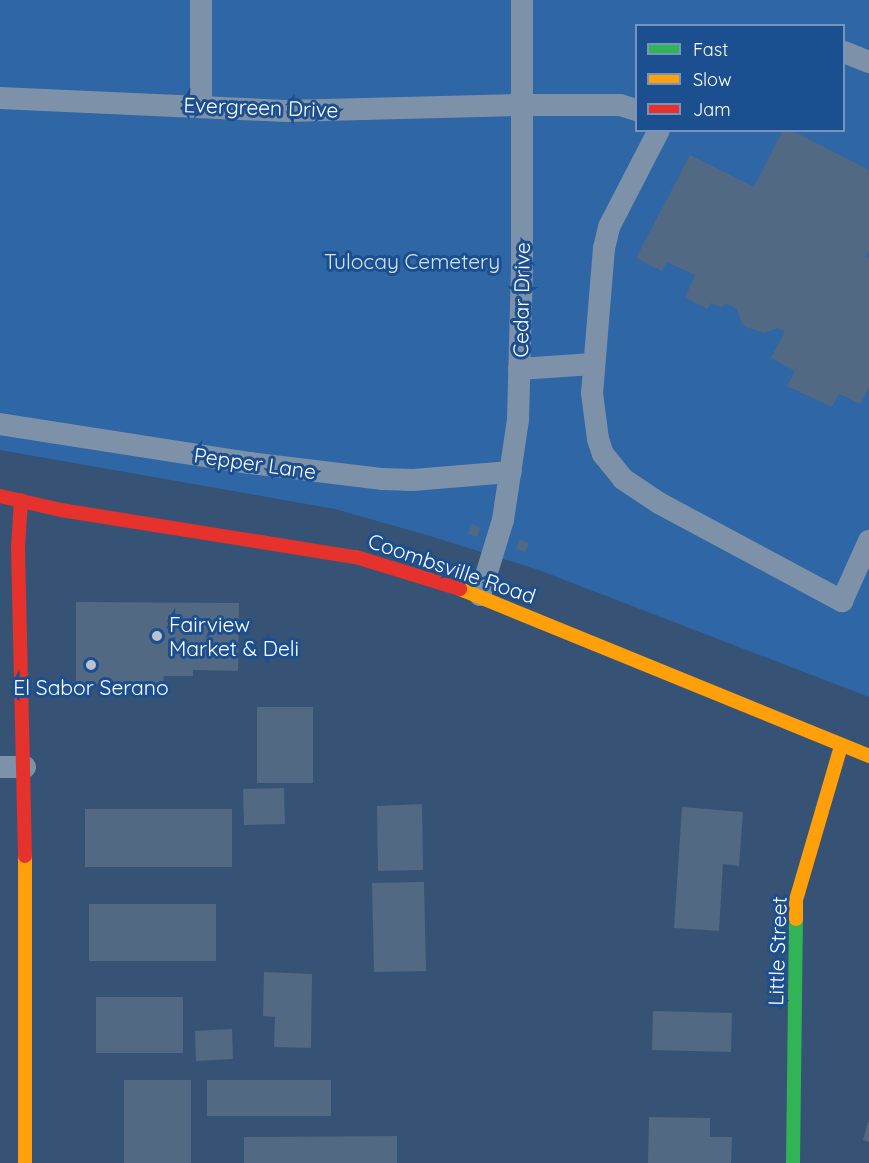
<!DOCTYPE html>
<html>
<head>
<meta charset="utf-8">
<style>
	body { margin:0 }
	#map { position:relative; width:869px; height:1163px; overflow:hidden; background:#365274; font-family:Quicksand,sans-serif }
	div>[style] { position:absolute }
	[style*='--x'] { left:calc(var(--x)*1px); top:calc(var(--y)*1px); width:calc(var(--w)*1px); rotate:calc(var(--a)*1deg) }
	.green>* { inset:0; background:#2f66a5 }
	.building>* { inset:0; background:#526984 }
	.lane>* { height:22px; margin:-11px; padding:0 11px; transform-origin:11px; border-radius:11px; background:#7d92a8 }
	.fast>* { height:14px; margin:-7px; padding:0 7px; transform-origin:7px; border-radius:7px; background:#30b455 }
	.slow>* { height:14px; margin:-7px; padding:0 7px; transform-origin:7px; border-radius:7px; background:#ff9f0a }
	.jam>* { height:14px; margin:-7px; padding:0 7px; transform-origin:7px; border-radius:7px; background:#e5322d }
	.dots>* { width:16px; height:16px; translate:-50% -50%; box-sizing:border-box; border:3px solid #1b4f8f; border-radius:50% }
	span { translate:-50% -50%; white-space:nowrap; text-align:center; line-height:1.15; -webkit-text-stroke:6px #1b4f8f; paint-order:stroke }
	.street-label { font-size:21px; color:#fff }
	.park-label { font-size:21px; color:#cfe3fa }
	.poi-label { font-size:21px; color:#fff }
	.left { translate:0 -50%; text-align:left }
	.legend { position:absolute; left:635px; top:24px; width:210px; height:108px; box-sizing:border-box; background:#1b4f8f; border:2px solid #7695bc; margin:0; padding:8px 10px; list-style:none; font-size:18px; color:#fff }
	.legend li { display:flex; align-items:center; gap:12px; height:30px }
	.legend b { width:30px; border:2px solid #7695bc }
</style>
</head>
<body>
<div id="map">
	<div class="green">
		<div style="clip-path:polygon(evenodd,0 0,869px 0,869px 697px,536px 569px,430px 536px,335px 509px,0 450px,0 0,636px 26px,844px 26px,844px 130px,636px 130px,636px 26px)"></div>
	</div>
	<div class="building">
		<div style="clip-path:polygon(783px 130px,791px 130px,869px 170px,869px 250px,866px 257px,869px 258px,869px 388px,860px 404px,839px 394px,832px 407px,787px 386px,795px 371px,771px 358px,785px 331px,777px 328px,764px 333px,746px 327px,741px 322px,737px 309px,725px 303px,722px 308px,711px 303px,707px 309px,685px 297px,695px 275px,667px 262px,662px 271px,636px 258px,690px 155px,754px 187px)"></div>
		<div style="clip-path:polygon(472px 524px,480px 528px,477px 537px,468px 534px)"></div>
		<div style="clip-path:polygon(520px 539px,529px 543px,525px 552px,516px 549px)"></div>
		<div style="clip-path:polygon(76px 602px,239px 603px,238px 671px,193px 670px,193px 676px,164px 676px,163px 685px,76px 684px)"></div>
		<div style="clip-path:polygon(257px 707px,313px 707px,313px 783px,257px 783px)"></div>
		<div style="clip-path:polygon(284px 788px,285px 824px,244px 825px,243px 789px)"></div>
		<div style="clip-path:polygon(422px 804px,423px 870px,378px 871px,377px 806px)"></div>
		<div style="clip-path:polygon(682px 807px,743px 812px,739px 866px,723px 864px,719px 931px,674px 928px)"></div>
		<div style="clip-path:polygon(85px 809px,232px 809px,232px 867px,85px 867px)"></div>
		<div style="clip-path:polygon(424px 882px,426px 971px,374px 972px,372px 883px)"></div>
		<div style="clip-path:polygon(89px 904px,216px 904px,216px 961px,89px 961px)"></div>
		<div style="clip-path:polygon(264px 972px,312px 974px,311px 1048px,274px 1047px,275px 1017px,263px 1016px)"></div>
		<div style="clip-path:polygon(96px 997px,183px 997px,183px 1053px,96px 1053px)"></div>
		<div style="clip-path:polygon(653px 1011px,732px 1013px,731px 1052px,652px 1050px)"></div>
		<div style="clip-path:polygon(232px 1029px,233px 1059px,196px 1061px,195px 1031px)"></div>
		<div style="clip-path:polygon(124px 1080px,191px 1080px,191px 1163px,124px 1163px)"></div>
		<div style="clip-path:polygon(207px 1080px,331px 1080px,331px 1116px,207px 1116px)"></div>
		<div style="clip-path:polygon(649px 1117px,710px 1118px,710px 1137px,732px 1137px,731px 1163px,648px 1163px)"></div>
		<div style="clip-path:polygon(868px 1122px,869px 1123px,869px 1142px,863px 1140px)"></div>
		<div style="clip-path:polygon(397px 1136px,397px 1163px,244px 1163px,244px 1137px)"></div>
	</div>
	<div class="lane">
		<div style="--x:844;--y:52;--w:27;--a:22"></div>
		<div style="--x:0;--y:98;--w:286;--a:2.6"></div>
		<div style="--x:286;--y:111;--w:237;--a:-1.5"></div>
		<div style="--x:523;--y:105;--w:97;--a:0"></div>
		<div style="--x:620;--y:105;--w:17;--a:17"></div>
		<div style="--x:201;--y:106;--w:106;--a:-90"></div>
		<div style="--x:659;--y:130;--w:109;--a:117.3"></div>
		<div style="--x:609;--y:227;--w:22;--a:103"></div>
		<div style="--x:604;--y:248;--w:145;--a:94.7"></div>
		<div style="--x:592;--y:393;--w:46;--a:82.6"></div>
		<div style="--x:598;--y:439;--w:16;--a:72"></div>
		<div style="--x:603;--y:454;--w:32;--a:51"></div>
		<div style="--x:623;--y:479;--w:43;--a:33.7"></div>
		<div style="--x:659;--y:503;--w:208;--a:28.2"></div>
		<div style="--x:842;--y:601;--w:66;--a:-65.8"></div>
		<div style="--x:519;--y:369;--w:74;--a:-3.9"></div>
		<div style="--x:0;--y:424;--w:253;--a:8.9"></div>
		<div style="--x:250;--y:463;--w:134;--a:6.9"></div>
		<div style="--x:383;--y:479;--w:30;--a:2"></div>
		<div style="--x:413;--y:480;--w:98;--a:-4.7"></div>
		<div style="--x:480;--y:595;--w:78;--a:-73"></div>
		<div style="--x:503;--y:520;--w:101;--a:-81.5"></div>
		<div style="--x:518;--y:420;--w:154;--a:-88.5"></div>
		<div style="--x:522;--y:266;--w:266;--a:-90"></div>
		<div style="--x:0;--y:767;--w:25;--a:0"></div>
	</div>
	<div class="fast">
		<div style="--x:793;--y:1163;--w:244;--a:-89.3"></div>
	</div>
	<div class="slow">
		<div style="--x:460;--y:589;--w:442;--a:22.2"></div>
		<div style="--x:25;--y:856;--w:307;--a:90"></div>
		<div style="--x:796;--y:919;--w:19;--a:-90"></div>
		<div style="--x:796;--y:900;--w:160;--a:-73.7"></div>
	</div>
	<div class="jam">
		<div style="--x:0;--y:496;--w:63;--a:12.9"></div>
		<div style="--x:61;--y:510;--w:299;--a:9.1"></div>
		<div style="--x:356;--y:557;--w:109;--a:17.1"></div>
		<div style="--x:21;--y:500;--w:48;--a:93.6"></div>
		<div style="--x:18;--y:548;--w:308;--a:88.7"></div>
	</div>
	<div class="dots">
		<div style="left:157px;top:636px;background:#b9c2ce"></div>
		<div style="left:91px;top:665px;background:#b9c2ce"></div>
	</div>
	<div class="street-label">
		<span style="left:261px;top:107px;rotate:2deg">Evergreen Drive</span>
		<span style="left:521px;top:300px;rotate:-89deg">Cedar Drive</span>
		<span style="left:255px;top:463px;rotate:8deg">Pepper Lane</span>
		<span style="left:452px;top:568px;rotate:19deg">Coombsville Road</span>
		<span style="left:777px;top:951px;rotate:-88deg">Little Street</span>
	</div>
	<div class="park-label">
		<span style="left:412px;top:261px">Tulocay Cemetery</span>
	</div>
	<div class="poi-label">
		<span class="left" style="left:169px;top:636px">Fairview<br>Market &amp; Deli</span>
		<span style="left:91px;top:687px">El Sabor Serano</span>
	</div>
	<ul class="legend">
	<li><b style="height:8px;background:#30b455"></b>Fast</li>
	<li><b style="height:8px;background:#ff9f0a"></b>Slow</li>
	<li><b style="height:8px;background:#e5322d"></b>Jam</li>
	</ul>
</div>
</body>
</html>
